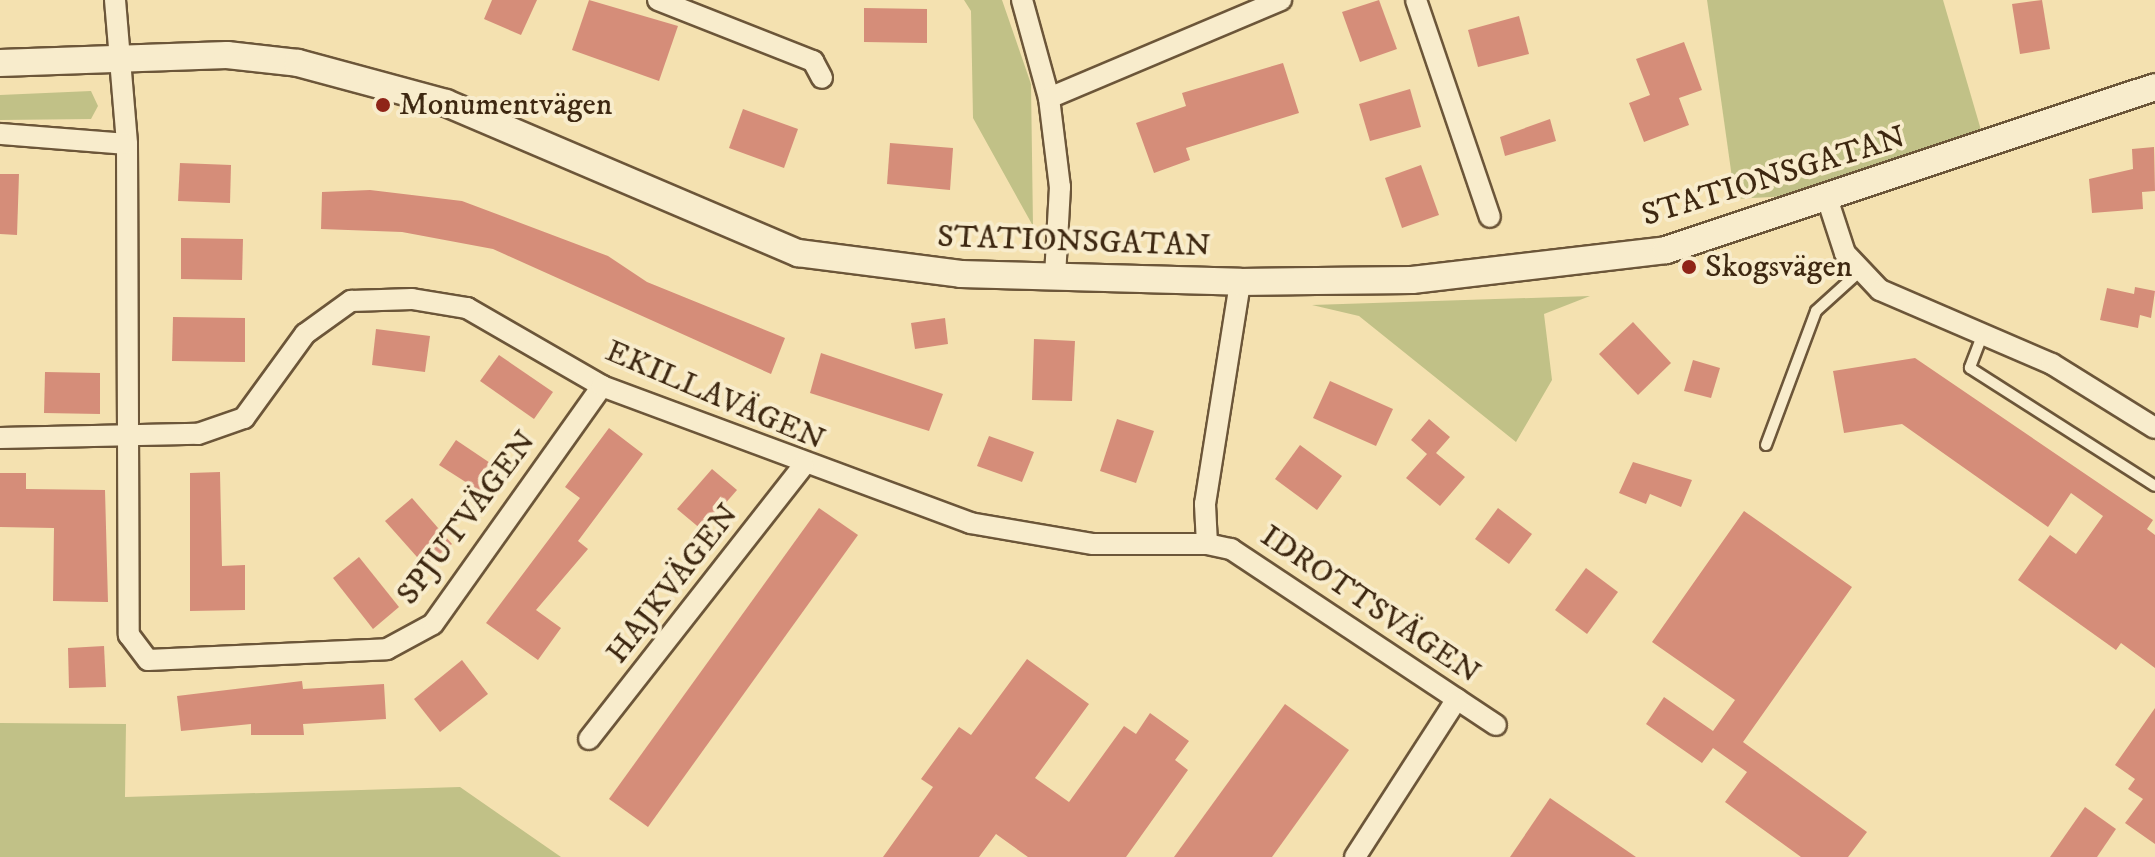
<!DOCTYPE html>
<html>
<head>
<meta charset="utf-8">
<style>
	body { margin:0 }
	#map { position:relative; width:2155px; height:857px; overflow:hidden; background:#f4e1b0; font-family:"IM FELL DW Pica",serif }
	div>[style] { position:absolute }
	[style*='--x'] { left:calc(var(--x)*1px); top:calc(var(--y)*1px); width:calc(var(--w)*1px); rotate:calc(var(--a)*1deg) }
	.green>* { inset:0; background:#c1c187 }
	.building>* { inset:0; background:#d58d79 }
	.roads { filter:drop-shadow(2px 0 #6c5639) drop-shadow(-2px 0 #6c5639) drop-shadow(0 2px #6c5639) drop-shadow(0 -2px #6c5639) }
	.lane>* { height:10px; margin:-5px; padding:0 5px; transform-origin:5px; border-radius:5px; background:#f8eccc }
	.street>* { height:20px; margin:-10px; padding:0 10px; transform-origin:10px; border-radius:10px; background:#f8eccc }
	.secondary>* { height:26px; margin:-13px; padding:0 13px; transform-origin:13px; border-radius:13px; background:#f8eccc }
	.dots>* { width:22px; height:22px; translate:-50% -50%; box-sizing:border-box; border:4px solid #f8eccc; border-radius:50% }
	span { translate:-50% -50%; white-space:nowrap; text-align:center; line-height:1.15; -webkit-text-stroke:8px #f8eccc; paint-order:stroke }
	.poi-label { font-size:32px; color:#3e2811 }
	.left { translate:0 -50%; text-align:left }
	.street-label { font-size:32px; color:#3e2811 }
</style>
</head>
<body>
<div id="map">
	<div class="green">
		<div style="clip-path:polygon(964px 0,1002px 0,1031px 84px,1033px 226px,973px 118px,971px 11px)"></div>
		<div style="clip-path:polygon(1707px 0,1943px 0,1981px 130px,1807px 195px,1735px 199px)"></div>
		<div style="clip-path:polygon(91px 91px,98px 106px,91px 119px,0 120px,0 95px)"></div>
		<div style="clip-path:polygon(1590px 296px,1544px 314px,1552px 380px,1516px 442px,1359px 316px,1312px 305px)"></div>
		<div style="clip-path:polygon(0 723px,126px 724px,125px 797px,460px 787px,561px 857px,0 857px)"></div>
	</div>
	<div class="building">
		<div style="clip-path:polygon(492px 0,537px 0,521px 35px,484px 19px)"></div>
		<div style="clip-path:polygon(589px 0,678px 26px,659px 81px,572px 50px)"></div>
		<div style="clip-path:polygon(1379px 0,1397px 49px,1360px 62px,1342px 12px)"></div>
		<div style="clip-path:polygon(2042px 0,2050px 49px,2020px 54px,2012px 4px)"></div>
		<div style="clip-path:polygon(864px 8px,927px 9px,927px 43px,864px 42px)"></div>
		<div style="clip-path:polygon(1519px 16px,1529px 54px,1478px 67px,1468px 30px)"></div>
		<div style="clip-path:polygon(1684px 42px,1702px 90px,1679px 98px,1689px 125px,1644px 142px,1629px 103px,1650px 95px,1636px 59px)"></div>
		<div style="clip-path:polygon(1283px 63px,1299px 113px,1186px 148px,1190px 160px,1154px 173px,1136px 123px,1186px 106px,1182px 93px)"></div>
		<div style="clip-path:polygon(1410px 89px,1421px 127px,1370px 141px,1359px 104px)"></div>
		<div style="clip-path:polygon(743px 109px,798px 129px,784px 168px,729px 148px)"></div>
		<div style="clip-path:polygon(1550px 119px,1556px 141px,1505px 156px,1500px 137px)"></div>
		<div style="clip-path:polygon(890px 143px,953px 148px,950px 190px,887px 184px)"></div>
		<div style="clip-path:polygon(2154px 147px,2155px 191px,2142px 192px,2143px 209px,2092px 213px,2089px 179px,2133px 169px,2132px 149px)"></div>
		<div style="clip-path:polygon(180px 163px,231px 165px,230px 203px,178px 201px)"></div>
		<div style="clip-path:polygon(1421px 165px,1439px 215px,1402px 228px,1385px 178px)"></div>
		<div style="clip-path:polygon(0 174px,19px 174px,17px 235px,0 234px)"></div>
		<div style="clip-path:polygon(370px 190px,462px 201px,608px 256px,647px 282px,785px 338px,771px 374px,493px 249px,402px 232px,321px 229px,322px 192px)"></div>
		<div style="clip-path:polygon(181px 238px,243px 239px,242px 280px,181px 279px)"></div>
		<div style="clip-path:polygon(2135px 287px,2155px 291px,2151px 318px,2140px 315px,2138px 328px,2100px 320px,2107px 288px,2134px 294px)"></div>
		<div style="clip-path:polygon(173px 317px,245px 318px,245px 362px,172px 361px)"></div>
		<div style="clip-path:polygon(945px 318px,948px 344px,915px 349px,911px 323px)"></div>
		<div style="clip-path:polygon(1633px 322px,1671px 363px,1638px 395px,1599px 354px)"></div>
		<div style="clip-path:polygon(376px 329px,430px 336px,425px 372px,372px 365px)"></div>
		<div style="clip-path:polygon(1034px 339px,1075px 341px,1072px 401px,1032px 400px)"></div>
		<div style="clip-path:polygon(821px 353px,943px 394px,929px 431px,810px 393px)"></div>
		<div style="clip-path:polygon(499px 355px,553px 392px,534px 419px,480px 381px)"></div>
		<div style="clip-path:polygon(1915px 358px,2153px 520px,2147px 529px,2155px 535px,2155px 668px,2121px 643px,2116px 650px,2018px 580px,2050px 535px,2076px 554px,2103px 516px,2071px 493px,2048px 527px,1902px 424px,1844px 433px,1833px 371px)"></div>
		<div style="clip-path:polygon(1693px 360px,1720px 368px,1711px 398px,1684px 391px)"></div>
		<div style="clip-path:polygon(45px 372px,100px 373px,100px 414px,44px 413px)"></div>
		<div style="clip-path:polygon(1330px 381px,1393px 409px,1376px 446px,1313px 418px)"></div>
		<div style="clip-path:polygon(1117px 419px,1154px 431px,1136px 483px,1100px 471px)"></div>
		<div style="clip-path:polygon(1429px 419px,1450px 437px,1436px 453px,1465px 477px,1440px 506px,1406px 478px,1427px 454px,1411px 440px)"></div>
		<div style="clip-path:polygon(609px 428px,643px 454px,578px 541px,588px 549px,536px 610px,561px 628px,538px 660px,486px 623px,580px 498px,565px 487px)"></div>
		<div style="clip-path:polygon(989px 436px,1034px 452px,1022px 482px,977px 466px)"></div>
		<div style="clip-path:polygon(456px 440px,502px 471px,486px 495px,439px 465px)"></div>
		<div style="clip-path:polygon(1300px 445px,1342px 476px,1317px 510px,1275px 479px)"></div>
		<div style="clip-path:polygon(1633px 462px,1692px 480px,1681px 507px,1650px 494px,1646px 504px,1619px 493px)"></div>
		<div style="clip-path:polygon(712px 469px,737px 490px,702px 530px,677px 509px)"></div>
		<div style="clip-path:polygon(220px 472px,222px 566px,245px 565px,245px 610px,190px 611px,190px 473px)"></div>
		<div style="clip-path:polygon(0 473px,26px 473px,26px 489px,105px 490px,108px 602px,53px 601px,54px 528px,0 527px)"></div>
		<div style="clip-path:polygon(412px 498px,452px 544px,425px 566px,385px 521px)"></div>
		<div style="clip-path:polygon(819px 508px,858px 535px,648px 827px,609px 799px)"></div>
		<div style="clip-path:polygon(1498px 508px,1532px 534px,1509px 564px,1475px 539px)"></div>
		<div style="clip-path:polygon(1744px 511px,1852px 587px,1743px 742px,1867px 832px,1848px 857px,1801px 857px,1725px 802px,1747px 772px,1713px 748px,1702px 763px,1646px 724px,1664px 697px,1713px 731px,1735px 700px,1652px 642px)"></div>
		<div style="clip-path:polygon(359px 557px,399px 607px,373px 629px,333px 578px)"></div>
		<div style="clip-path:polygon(1586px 568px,1618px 592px,1587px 634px,1555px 610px)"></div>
		<div style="clip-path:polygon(104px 646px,106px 687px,69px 688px,68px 648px)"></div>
		<div style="clip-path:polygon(1027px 659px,1089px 704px,1035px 778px,1069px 802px,1124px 726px,1136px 734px,1150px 713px,1189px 741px,1175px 760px,1188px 770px,1126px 857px,1028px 857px,996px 834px,979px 857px,883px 857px,933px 787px,921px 779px,959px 727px,971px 735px)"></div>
		<div style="clip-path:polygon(462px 660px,488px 694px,440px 732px,414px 699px)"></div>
		<div style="clip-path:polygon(302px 681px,303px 689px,384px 684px,386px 719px,303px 724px,304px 735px,251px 735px,251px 724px,181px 731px,177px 696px)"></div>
		<div style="clip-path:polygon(1285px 704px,1349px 750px,1272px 857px,1174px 857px)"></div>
		<div style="clip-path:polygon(2155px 708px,2155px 844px,2125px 823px,2143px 799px,2128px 789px,2135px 779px,2115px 765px)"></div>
		<div style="clip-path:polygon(1550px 798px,1636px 857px,1510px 857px)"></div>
		<div style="clip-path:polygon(2085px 807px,2116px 829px,2097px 857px,2050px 857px)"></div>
	</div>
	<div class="roads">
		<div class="lane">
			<div style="--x:1982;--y:336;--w:34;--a:111"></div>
			<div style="--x:1970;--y:368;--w:219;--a:32.5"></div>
			<div style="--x:1766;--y:445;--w:143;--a:-69.5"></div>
			<div style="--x:1816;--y:311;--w:57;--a:-42.1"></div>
		</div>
		<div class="street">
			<div style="--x:115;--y:0;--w:144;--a:85.2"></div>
			<div style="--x:127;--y:144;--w:491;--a:89.8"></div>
			<div style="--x:129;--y:635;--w:31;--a:53"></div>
			<div style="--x:148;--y:660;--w:239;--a:-2.6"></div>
			<div style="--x:387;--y:649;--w:52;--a:-28.5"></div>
			<div style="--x:433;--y:624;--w:292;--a:-54.6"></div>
			<div style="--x:658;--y:0;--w:167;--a:21.5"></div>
			<div style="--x:813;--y:61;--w:19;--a:62"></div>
			<div style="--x:1022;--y:0;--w:102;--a:74.6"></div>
			<div style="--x:1049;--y:98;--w:90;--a:83"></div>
			<div style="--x:1060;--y:187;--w:90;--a:93.2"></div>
			<div style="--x:1416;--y:0;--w:229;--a:71.2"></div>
			<div style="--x:1049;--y:98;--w:252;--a:-22.9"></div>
			<div style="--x:0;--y:134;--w:127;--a:4.5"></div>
			<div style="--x:1828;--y:201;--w:55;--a:71.9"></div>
			<div style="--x:1845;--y:253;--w:51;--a:46.6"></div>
			<div style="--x:1880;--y:290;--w:187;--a:23.3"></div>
			<div style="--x:2052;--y:364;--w:121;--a:31.9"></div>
			<div style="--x:0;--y:438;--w:198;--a:-1.2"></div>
			<div style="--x:198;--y:434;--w:49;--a:-19.2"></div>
			<div style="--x:244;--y:418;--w:104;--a:-54"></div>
			<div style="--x:305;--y:334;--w:57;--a:-35.7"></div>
			<div style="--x:351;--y:301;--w:61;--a:-1.9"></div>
			<div style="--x:412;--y:299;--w:56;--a:9.3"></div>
			<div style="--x:467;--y:308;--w:156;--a:30"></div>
			<div style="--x:602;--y:386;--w:393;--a:20.4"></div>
			<div style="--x:970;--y:523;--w:125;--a:9.7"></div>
			<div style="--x:1093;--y:544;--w:114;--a:0"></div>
			<div style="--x:1207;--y:544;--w:40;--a:-92.9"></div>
			<div style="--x:1205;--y:504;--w:225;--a:-81"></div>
			<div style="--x:1207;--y:544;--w:25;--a:12"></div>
			<div style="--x:1231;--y:549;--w:318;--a:33.6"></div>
			<div style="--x:589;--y:739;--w:347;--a:-51.9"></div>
			<div style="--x:1355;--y:857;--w:188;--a:-57.2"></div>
		</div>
		<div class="secondary">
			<div style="--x:0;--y:63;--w:227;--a:-2"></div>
			<div style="--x:227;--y:55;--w:71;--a:6.4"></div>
			<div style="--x:298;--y:63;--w:153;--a:15.1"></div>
			<div style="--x:446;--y:103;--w:383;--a:23.1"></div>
			<div style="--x:798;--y:253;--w:164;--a:7.3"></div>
			<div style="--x:961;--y:274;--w:279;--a:1.6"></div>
			<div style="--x:1240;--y:282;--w:172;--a:-0.7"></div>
			<div style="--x:1412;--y:280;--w:256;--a:-6.7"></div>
			<div style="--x:1666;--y:250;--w:515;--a:-18.43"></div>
		</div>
	</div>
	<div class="dots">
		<div style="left:383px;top:105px;background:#8f2418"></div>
		<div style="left:1689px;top:267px;background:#8f2418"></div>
	</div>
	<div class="poi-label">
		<span class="left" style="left:399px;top:105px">Monumentvägen</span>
		<span class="left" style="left:1705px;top:267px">Skogsvägen</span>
	</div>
	<div class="street-label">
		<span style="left:1774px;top:177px;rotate:-17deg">STATIONSGATAN</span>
		<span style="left:1074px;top:242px;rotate:2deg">STATIONSGATAN</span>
		<span style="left:715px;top:396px;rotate:23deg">EKILLAVÄGEN</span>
		<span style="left:467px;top:518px;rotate:-53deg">SPJUTVÄGEN</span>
		<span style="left:673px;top:584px;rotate:-52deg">HAJKVÄGEN</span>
		<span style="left:1370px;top:605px;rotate:34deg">IDROTTSVÄGEN</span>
	</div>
</div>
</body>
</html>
